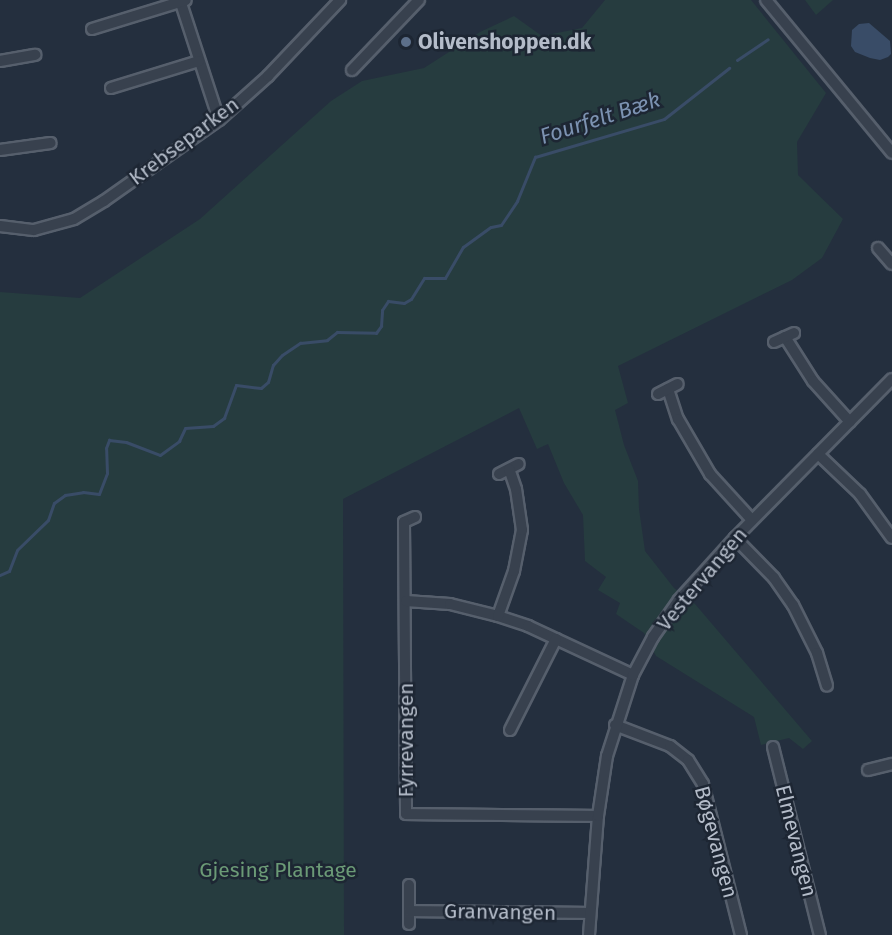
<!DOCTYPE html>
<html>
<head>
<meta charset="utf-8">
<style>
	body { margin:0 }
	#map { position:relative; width:892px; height:935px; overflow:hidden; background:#242f3e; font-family:"Fira Sans",sans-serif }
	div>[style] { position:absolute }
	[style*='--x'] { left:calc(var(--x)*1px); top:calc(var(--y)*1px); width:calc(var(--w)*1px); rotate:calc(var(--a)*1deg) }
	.green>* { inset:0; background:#263c3f }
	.water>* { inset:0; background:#394c67 }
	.stream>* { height:3px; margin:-1.5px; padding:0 1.5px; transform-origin:1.5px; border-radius:1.5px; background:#394c67 }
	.roads { filter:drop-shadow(2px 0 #565f6c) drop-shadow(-2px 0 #565f6c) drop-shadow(0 2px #565f6c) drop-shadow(0 -2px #565f6c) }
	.minor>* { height:10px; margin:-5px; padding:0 5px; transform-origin:5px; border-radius:5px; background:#38414e }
	.dots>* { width:16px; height:16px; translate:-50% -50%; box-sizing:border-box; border:3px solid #1d2633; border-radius:50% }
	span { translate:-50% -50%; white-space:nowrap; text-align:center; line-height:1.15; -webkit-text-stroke:5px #1d2633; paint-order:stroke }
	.poi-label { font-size:21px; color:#b4bcc9; font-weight:700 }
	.left { translate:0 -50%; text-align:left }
	.street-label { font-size:21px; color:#b4bcc9 }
	.park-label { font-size:21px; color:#6b9a76 }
	.water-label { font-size:22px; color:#7c92b1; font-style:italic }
</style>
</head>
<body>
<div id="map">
	<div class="green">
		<div style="clip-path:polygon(605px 0,751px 0,826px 93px,797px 142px,798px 175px,843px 219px,822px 258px,792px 280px,618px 366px,628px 403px,615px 410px,624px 445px,638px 481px,639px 509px,645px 551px,674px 588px,695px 604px,812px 741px,803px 749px,789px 738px,761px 745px,754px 717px,656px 656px,644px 633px,616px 614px,620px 603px,598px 590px,606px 577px,585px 561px,583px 515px,564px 483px,548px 444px,537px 449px,519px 408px,343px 499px,344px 935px,0 935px,0 292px,80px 298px,200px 219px,331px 101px,362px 81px,424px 68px,480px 32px,514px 16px,542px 36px,582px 28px)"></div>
		<div style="clip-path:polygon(805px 0,833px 0,816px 15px)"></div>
	</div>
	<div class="water">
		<div style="clip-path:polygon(869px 23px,890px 41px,891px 54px,888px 57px,880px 60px,870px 58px,855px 52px,851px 46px,852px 30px,859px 24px)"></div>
	</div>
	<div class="stream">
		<div style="--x:737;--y:60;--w:37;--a:-34"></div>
		<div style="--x:0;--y:575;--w:10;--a:-24"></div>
		<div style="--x:9;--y:571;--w:22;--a:-69"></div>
		<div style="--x:17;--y:550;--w:43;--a:-44.1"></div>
		<div style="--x:48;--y:520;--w:18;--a:-71"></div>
		<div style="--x:54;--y:503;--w:14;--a:-36"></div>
		<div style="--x:65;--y:495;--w:18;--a:-9"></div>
		<div style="--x:83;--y:492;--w:16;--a:7"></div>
		<div style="--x:99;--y:494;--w:22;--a:-69"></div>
		<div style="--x:107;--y:473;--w:25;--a:-92"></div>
		<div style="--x:106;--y:448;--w:9;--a:-69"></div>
		<div style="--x:109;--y:440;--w:17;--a:7"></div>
		<div style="--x:126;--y:442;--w:36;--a:21"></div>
		<div style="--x:160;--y:455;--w:24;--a:-36"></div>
		<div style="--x:179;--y:441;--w:14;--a:-65"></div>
		<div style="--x:185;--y:428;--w:28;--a:-4"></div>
		<div style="--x:213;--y:426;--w:14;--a:-36"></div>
		<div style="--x:224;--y:418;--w:35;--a:-70"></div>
		<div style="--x:236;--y:385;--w:25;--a:7"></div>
		<div style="--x:261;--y:388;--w:9;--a:-41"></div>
		<div style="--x:268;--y:382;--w:18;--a:-74"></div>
		<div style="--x:273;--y:365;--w:13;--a:-48"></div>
		<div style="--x:282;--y:355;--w:22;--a:-34"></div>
		<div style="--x:300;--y:343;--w:27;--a:-6"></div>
		<div style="--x:327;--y:340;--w:13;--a:-39"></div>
		<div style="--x:337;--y:332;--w:39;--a:1"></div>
		<div style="--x:376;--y:333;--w:9;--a:-54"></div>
		<div style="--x:381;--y:326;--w:16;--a:-86"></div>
		<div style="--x:382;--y:310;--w:11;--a:-56"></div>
		<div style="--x:388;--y:301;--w:16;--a:7"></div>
		<div style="--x:404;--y:303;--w:8;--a:-30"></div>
		<div style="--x:411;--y:299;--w:25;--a:-58"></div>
		<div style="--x:424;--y:278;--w:21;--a:0"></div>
		<div style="--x:445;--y:278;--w:36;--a:-60"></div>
		<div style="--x:463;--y:247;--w:34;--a:-36"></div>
		<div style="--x:491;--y:227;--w:10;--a:-11"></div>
		<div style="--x:501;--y:225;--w:29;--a:-56"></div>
		<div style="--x:517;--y:201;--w:48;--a:-67.8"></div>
		<div style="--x:535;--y:157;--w:134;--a:-16.4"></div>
		<div style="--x:664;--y:119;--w:83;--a:-38.1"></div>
	</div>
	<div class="roads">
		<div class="minor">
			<div style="--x:180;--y:0;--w:126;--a:72"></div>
			<div style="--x:766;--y:0;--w:198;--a:50.5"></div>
			<div style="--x:92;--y:29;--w:98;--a:-17.1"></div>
			<div style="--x:0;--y:61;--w:36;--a:-10"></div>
			<div style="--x:352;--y:70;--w:97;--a:-46.3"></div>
			<div style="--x:111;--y:88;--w:92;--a:-17.1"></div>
			<div style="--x:0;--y:150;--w:51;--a:-7.8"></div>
			<div style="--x:0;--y:226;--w:34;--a:7"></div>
			<div style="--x:34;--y:230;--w:41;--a:-15.4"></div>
			<div style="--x:74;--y:219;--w:35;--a:-31"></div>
			<div style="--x:104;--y:201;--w:141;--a:-35.2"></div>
			<div style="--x:219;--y:120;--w:66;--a:-41.9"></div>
			<div style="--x:268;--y:76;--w:105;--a:-46.5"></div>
			<div style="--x:878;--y:248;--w:21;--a:49"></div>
			<div style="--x:785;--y:337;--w:52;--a:57.5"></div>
			<div style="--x:813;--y:381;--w:55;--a:47.9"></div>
			<div style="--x:774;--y:342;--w:22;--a:-24"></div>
			<div style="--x:668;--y:389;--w:32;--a:72"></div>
			<div style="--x:678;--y:419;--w:64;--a:59.8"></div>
			<div style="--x:710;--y:474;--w:62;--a:47.6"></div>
			<div style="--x:658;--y:394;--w:22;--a:-27"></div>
			<div style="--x:818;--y:454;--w:58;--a:43.6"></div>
			<div style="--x:860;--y:494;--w:54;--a:54"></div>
			<div style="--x:499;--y:474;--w:22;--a:-27"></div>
			<div style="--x:415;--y:517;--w:12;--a:156"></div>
			<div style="--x:404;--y:522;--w:292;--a:89.6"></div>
			<div style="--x:406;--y:814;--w:192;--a:0.6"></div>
			<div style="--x:735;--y:538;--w:56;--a:45.7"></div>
			<div style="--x:774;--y:578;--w:33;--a:55"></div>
			<div style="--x:793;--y:605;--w:54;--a:63.4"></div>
			<div style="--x:817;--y:653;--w:34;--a:73"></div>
			<div style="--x:406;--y:601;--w:44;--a:3.9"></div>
			<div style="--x:450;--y:604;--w:49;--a:14"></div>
			<div style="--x:498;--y:616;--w:32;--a:18"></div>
			<div style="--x:528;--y:626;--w:116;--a:25"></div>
			<div style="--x:498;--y:616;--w:48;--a:-70.4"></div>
			<div style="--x:514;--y:571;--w:42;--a:-79"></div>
			<div style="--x:522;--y:530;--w:41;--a:-98.3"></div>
			<div style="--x:516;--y:489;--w:21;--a:-109"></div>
			<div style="--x:615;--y:725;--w:59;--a:20.9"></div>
			<div style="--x:670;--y:746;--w:23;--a:38"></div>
			<div style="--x:688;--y:760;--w:28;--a:58"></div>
			<div style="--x:703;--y:784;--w:156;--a:75.9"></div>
			<div style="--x:510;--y:730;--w:102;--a:-63.2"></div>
			<div style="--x:773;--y:747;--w:194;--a:76"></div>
			<div style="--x:868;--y:770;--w:25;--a:-14"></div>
			<div style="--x:409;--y:885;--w:39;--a:90"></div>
			<div style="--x:409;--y:911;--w:181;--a:0.6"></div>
			<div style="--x:589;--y:935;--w:119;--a:-85.7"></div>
			<div style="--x:598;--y:816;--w:61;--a:-81.5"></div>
			<div style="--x:607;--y:756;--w:85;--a:-72.2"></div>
			<div style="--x:633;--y:675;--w:43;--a:-62.2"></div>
			<div style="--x:653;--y:637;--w:45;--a:-54.9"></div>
			<div style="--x:679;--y:600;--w:84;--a:-47.9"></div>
			<div style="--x:735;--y:538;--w:223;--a:-45.4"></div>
		</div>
	</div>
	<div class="dots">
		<div style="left:406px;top:42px;background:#5c6f8a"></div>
	</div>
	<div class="poi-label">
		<span class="left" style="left:418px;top:42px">Olivenshoppen.dk</span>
	</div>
	<div class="street-label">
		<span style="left:184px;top:141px;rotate:-37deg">Krebseparken</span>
		<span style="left:702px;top:579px;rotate:-50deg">Vestervangen</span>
		<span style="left:406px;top:740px;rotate:-90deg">Fyrrevangen</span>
		<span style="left:796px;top:841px;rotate:76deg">Elmevangen</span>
		<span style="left:716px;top:842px;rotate:75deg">Bøgevangen</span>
		<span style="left:500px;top:912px;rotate:1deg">Granvangen</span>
	</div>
	<div class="park-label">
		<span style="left:278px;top:870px">Gjesing Plantage</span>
	</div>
	<div class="water-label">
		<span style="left:600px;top:118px;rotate:-18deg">Fourfelt Bæk</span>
	</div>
</div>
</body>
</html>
